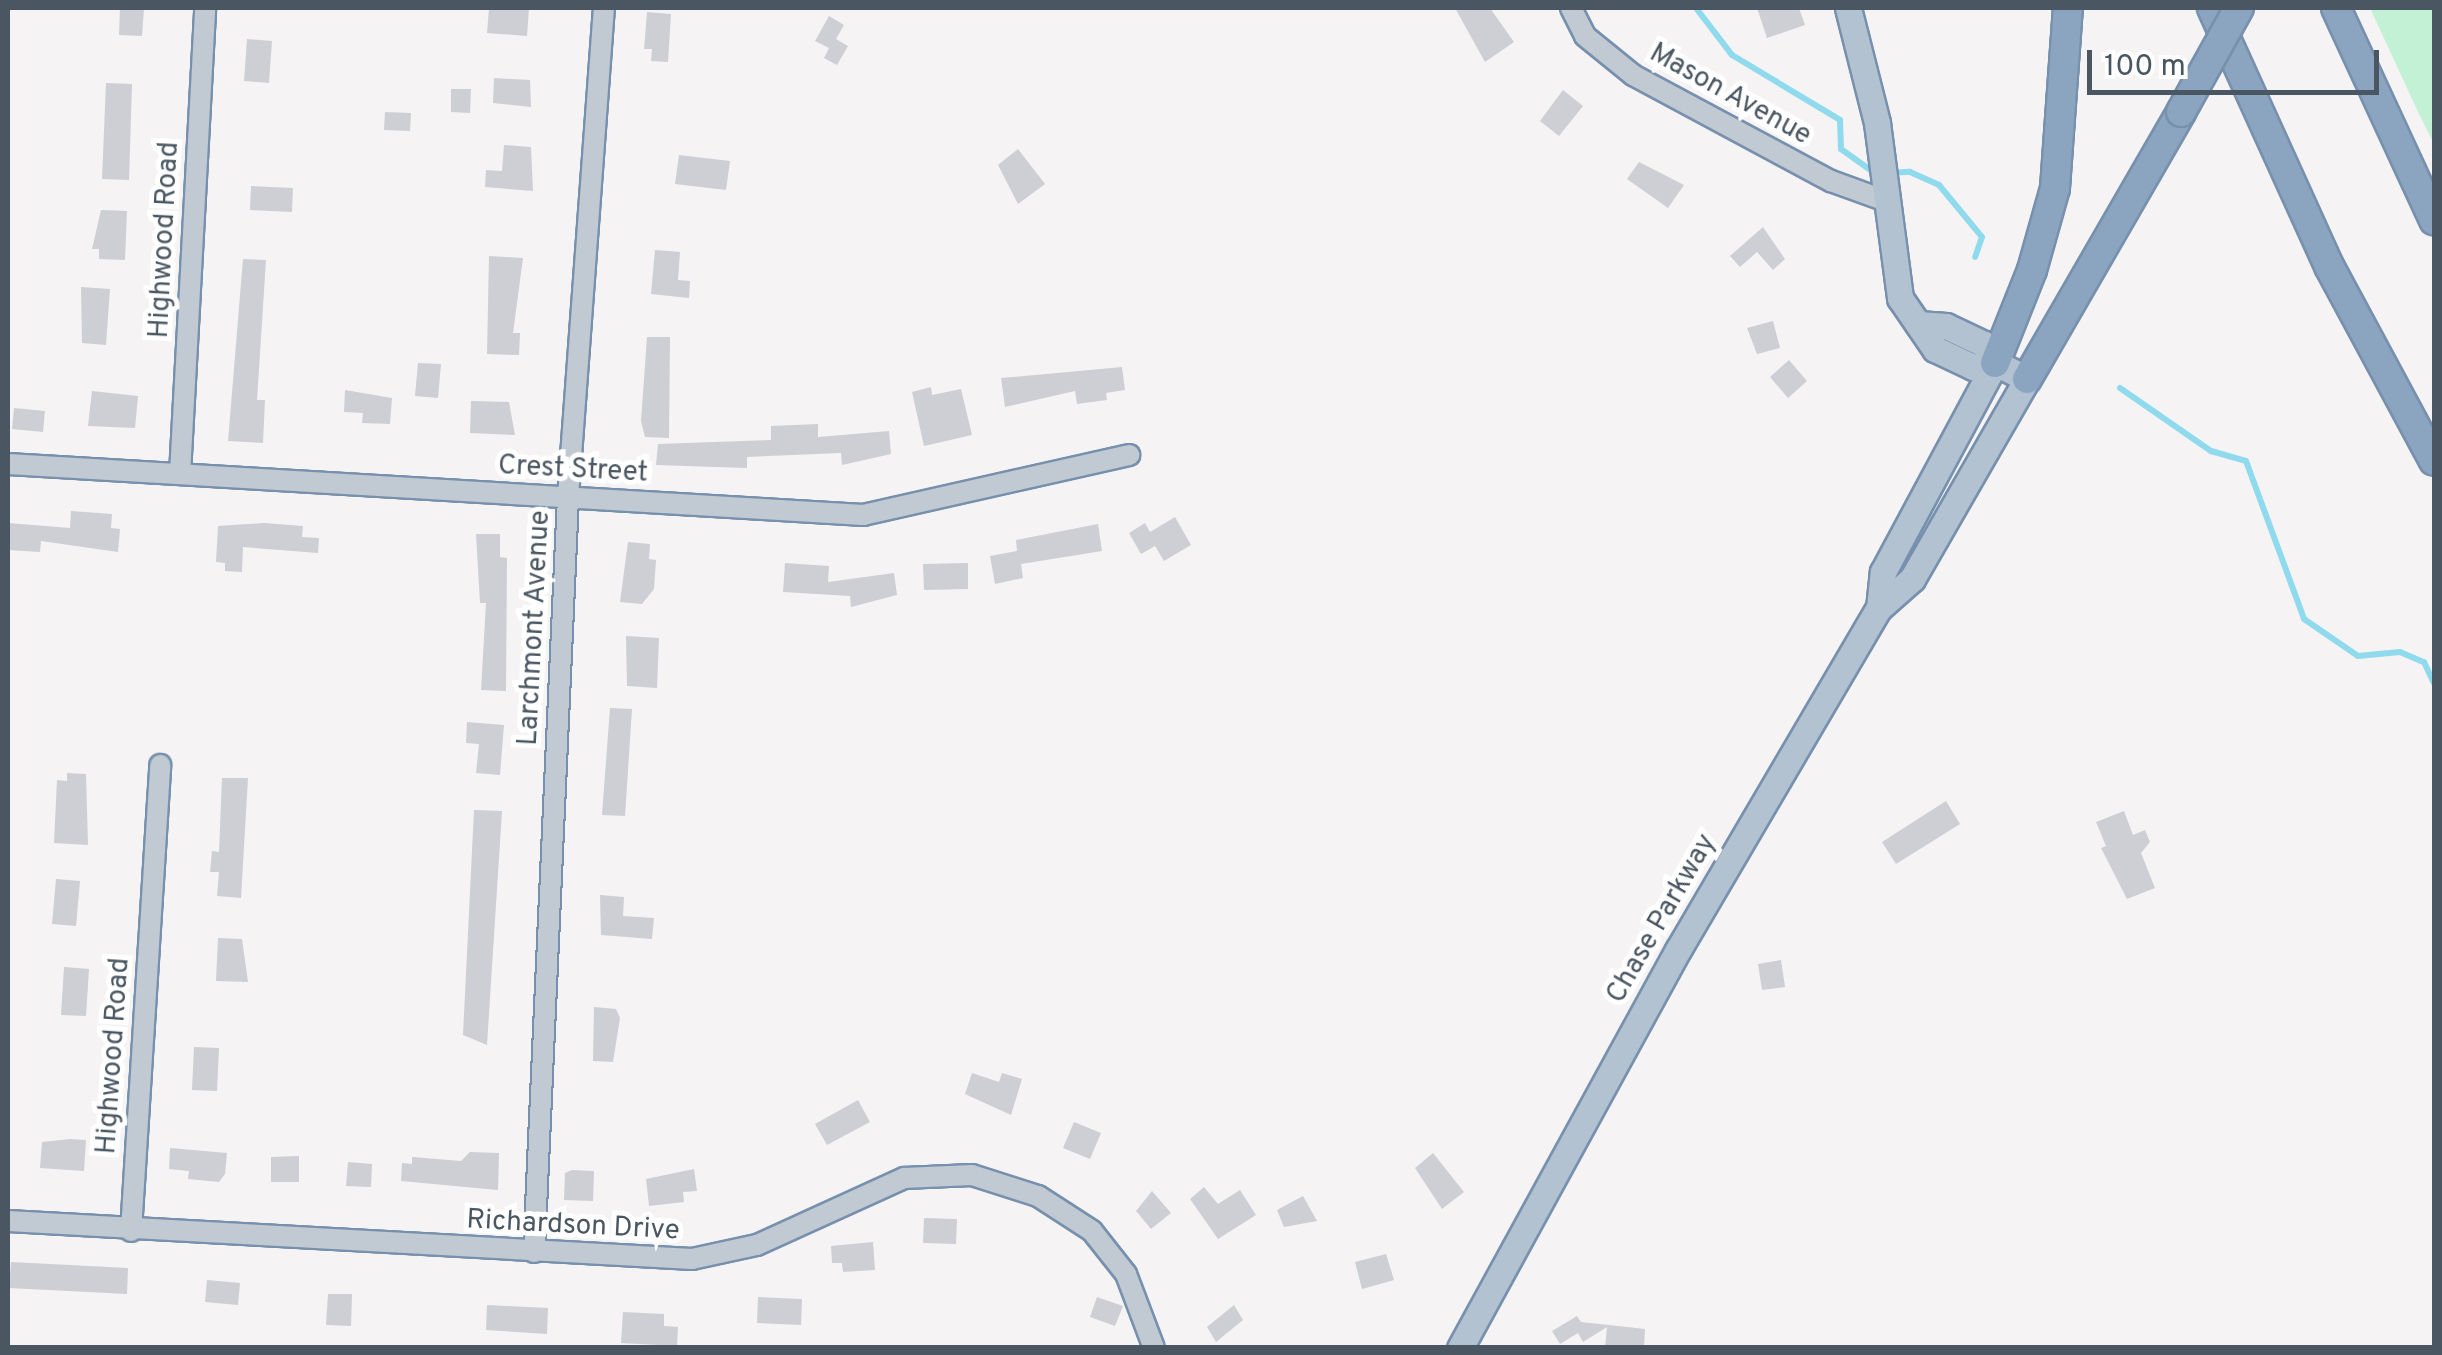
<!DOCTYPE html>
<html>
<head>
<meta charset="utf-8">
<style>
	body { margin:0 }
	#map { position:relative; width:2442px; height:1355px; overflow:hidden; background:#f5f3f3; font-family:Overpass,sans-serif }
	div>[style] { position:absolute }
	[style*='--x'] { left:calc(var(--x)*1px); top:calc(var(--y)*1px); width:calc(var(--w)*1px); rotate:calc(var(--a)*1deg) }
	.green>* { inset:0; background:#c3f1d5 }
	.stream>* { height:6px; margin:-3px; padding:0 3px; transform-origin:3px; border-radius:3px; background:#90daee }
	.building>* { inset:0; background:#cdcfd5 }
	.roads { filter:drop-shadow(2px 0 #7690ad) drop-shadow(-2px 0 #7690ad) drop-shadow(0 2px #7690ad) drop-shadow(0 -2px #7690ad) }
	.minor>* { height:20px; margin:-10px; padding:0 10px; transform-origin:10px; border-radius:10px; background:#c1cad2 }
	.major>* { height:25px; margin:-12.5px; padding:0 12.5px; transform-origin:12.5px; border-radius:12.5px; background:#b3c2d1 }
	.highway>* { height:28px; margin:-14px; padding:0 14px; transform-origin:14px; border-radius:14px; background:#8ba5c1 }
	.bridges { filter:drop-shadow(2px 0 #7690ad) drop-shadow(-2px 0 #7690ad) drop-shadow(0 2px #7690ad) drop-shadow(0 -2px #7690ad) }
	.highway-bridge>* { height:28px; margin:-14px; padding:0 14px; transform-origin:14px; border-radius:14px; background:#8ba5c1 }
	span { translate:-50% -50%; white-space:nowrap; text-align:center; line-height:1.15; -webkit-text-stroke:10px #fff; paint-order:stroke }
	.street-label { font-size:28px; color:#4a5661 }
	.frame { position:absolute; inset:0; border:10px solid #4a5661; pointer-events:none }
	.scale { position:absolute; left:2087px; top:50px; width:292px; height:45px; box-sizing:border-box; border:5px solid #4a5661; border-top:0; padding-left:12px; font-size:30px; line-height:35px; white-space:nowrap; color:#4a5661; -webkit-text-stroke:8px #fff; paint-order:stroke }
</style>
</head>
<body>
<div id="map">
	<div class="green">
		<div style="clip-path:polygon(2370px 8px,2434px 8px,2434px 144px,2419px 114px)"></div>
	</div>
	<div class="stream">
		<div style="--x:1696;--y:8;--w:59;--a:52.5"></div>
		<div style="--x:1732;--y:55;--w:126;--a:31"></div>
		<div style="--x:1840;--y:120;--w:29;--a:88"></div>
		<div style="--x:1841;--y:149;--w:43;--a:35.5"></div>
		<div style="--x:1888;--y:173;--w:22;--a:-3"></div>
		<div style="--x:1910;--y:172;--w:32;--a:24"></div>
		<div style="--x:1939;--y:185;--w:67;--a:50.4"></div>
		<div style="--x:1982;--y:237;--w:21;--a:109"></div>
		<div style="--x:2120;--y:388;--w:111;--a:34.7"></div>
		<div style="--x:2211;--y:451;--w:36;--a:16"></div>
		<div style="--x:2246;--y:461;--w:168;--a:69.8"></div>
		<div style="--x:2304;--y:619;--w:65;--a:34.4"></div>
		<div style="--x:2358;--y:656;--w:42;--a:-5.4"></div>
		<div style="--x:2400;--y:652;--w:26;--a:23"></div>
		<div style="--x:2424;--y:662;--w:23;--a:65"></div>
	</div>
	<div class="building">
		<div style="clip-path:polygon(120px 8px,144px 8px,142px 36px,119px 35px)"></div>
		<div style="clip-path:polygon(529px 8px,527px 36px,487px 33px,489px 9px)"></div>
		<div style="clip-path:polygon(1455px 8px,1490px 8px,1514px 42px,1485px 62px)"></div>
		<div style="clip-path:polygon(1757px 8px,1799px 8px,1805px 25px,1767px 38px)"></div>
		<div style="clip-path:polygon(647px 12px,671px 14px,668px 62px,651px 61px,652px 49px,644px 49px)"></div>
		<div style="clip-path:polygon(829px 16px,844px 25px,836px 39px,848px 46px,837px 65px,824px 58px,829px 48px,815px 41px)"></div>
		<div style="clip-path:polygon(247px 39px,272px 41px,269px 83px,244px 81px)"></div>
		<div style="clip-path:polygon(494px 78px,530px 80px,531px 107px,493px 103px)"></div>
		<div style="clip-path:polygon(106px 83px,132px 84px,129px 180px,102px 179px)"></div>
		<div style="clip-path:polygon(451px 89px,471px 89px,470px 113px,451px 112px)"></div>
		<div style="clip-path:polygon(1563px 90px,1583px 106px,1559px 136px,1540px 121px)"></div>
		<div style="clip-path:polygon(385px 112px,411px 113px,410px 131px,384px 130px)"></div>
		<div style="clip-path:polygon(504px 145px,531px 147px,533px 191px,485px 187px,486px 170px,502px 171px)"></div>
		<div style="clip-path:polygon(1018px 149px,1045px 184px,1018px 204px,998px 165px)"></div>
		<div style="clip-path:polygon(679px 155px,730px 161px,726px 190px,675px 184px)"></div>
		<div style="clip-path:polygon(1639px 162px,1684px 185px,1668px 208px,1627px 179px)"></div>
		<div style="clip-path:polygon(251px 186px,293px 188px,292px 212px,250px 210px)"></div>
		<div style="clip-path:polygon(101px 210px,127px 211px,125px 260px,99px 259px,99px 249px,92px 249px)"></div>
		<div style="clip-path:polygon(1763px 227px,1785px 259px,1773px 270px,1757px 252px,1740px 267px,1730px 256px)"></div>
		<div style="clip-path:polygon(655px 250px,680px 252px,678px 280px,690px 281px,689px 298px,651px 294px)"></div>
		<div style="clip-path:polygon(489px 256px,523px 258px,513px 333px,520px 333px,519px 355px,487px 354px)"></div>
		<div style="clip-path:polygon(243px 259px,266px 260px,257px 400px,265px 400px,263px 443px,228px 441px)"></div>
		<div style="clip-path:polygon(81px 287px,110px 289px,106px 345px,82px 343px)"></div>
		<div style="clip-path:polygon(1773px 321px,1780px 348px,1757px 354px,1747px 328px)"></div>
		<div style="clip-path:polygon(647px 337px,670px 337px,669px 438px,645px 437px,641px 421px)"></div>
		<div style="clip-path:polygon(1789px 360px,1807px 381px,1788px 398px,1770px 377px)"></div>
		<div style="clip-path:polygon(418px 363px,441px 364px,438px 398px,415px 396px)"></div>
		<div style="clip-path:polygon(1122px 367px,1125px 390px,1106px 393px,1107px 400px,1077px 404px,1075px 391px,1005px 407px,1001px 378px)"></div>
		<div style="clip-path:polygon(931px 387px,932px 395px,961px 389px,972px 435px,924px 446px,912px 392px)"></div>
		<div style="clip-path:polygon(345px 390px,392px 398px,390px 424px,362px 423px,363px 413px,344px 412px)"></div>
		<div style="clip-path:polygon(92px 391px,138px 396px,135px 428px,88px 426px)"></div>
		<div style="clip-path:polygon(471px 401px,509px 402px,515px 435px,470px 433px)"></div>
		<div style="clip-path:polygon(14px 408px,45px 411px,43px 432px,12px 429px)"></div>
		<div style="clip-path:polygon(818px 424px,818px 437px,889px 431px,891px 454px,842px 465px,841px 453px,747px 457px,747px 468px,656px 465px,658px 444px,771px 440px,771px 426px)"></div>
		<div style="clip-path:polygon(71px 511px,112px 514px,111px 528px,120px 529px,118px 552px,41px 541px,40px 552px,8px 550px,8px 523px,70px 528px)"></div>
		<div style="clip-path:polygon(1175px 517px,1191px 545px,1164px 561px,1155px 546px,1141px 554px,1129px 533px,1145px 523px,1150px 532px)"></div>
		<div style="clip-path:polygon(264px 523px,303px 526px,302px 537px,319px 538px,318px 553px,243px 547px,242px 572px,225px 571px,225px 563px,216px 562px,218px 526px)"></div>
		<div style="clip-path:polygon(1098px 524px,1102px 551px,1021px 564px,1023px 578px,995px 584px,990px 556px,1017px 551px,1016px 540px)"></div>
		<div style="clip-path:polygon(476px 534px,500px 534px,500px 557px,507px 558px,506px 691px,481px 690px,486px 603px,480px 603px)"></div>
		<div style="clip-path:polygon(628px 542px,650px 544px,649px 559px,656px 560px,654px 589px,642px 604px,620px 602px)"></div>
		<div style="clip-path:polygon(785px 563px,829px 566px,828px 582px,894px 573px,897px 595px,851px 607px,850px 596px,783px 592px)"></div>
		<div style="clip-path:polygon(968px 563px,968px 589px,924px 590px,923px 564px)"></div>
		<div style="clip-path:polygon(626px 636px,659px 638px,657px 688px,627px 686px)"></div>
		<div style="clip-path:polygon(610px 708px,632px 709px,625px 816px,602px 815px)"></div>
		<div style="clip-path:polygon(467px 722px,504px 725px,500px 775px,476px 773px,479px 744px,466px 743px)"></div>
		<div style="clip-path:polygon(67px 773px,86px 774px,88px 845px,54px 843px,57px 780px,67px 781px)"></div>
		<div style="clip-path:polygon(222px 778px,248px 778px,241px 898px,217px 896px,219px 872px,210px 872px,212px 851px,219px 852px)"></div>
		<div style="clip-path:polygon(1946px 801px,1960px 824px,1896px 864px,1882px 842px)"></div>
		<div style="clip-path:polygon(474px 810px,502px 811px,487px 1045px,463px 1035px)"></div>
		<div style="clip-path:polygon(2124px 811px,2133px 835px,2145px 830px,2150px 842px,2141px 853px,2155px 888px,2127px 899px,2101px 848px,2106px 846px,2096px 822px)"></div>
		<div style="clip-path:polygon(56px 879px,80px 881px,76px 926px,52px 924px)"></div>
		<div style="clip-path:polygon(600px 895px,624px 897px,623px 916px,654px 918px,652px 939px,601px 935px)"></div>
		<div style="clip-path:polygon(218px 938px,242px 939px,248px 982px,216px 981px)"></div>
		<div style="clip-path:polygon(1781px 960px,1785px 987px,1762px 990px,1758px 964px)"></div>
		<div style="clip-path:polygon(64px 967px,89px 969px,86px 1016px,61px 1015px)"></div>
		<div style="clip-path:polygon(594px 1007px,616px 1009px,620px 1018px,613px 1062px,593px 1061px)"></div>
		<div style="clip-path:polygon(194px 1047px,219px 1048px,217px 1091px,192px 1090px)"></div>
		<div style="clip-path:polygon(972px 1073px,999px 1082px,1002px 1073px,1022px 1079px,1011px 1115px,965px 1094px)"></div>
		<div style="clip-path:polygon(858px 1100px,870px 1122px,827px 1145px,815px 1124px)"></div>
		<div style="clip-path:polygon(1074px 1122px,1101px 1133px,1090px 1159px,1063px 1148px)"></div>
		<div style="clip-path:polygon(70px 1139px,86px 1140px,84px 1171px,40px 1168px,42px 1142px)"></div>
		<div style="clip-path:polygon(170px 1148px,227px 1153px,225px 1174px,219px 1182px,188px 1179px,189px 1171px,169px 1169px)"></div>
		<div style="clip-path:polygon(470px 1152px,499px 1153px,498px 1190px,401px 1181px,402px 1163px,412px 1164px,412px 1157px,461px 1161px)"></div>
		<div style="clip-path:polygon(1433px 1153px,1464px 1192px,1442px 1209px,1415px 1168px)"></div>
		<div style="clip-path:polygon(299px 1156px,299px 1182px,271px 1182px,271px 1157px)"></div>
		<div style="clip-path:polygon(348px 1162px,372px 1164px,371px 1187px,346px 1186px)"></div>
		<div style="clip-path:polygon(694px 1169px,697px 1191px,683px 1192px,684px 1202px,649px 1206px,646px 1179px)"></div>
		<div style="clip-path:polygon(572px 1170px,594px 1171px,593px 1201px,564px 1200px,565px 1173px)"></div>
		<div style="clip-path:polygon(1204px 1187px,1218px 1204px,1240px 1190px,1256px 1215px,1218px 1239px,1190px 1199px)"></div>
		<div style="clip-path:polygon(1152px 1191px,1171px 1213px,1151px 1229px,1136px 1211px)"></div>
		<div style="clip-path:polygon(1303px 1196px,1317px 1221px,1284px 1227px,1277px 1210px)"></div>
		<div style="clip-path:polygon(924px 1218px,957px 1219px,956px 1244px,923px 1243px)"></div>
		<div style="clip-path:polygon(873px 1242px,875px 1270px,843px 1272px,842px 1263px,832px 1263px,831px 1246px)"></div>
		<div style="clip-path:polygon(1386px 1254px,1394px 1280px,1362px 1289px,1355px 1262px)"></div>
		<div style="clip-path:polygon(11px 1262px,128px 1268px,127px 1294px,9px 1288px)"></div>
		<div style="clip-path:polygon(207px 1280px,240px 1283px,238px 1305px,205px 1302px)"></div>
		<div style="clip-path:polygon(328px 1294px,352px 1294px,351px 1326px,326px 1325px)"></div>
		<div style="clip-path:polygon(758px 1297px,802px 1299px,801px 1325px,757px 1323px)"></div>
		<div style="clip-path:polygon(1097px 1297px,1123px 1306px,1115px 1326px,1090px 1317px)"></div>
		<div style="clip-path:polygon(487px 1305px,548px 1308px,547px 1334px,486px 1330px)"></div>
		<div style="clip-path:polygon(1234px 1305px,1243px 1320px,1216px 1342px,1207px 1327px)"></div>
		<div style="clip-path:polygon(623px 1312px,664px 1314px,664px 1326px,678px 1327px,677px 1346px,621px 1343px)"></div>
		<div style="clip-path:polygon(1577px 1316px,1581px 1322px,1645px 1329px,1644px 1348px,1605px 1348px,1607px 1327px,1583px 1342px,1578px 1333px,1560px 1344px,1552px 1331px)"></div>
	</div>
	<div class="roads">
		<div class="minor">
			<div style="--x:1571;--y:8;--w:31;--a:63"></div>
			<div style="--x:1585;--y:36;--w:62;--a:39.1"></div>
			<div style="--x:1633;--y:75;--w:225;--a:28.2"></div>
			<div style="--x:1831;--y:181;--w:59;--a:20"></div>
			<div style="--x:8;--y:464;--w:857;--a:3.41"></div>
			<div style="--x:863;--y:515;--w:273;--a:-12.7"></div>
			<div style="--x:180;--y:474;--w:467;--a:-86.9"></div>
			<div style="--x:8;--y:1221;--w:685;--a:3.18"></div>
			<div style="--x:692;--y:1259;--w:66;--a:-12.2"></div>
			<div style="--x:757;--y:1245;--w:162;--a:-24.5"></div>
			<div style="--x:904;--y:1178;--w:68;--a:-2.5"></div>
			<div style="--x:972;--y:1175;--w:69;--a:17.7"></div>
			<div style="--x:1038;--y:1196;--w:64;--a:32.9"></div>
			<div style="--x:1092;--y:1231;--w:55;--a:51.7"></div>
			<div style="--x:1126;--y:1274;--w:79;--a:69.3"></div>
			<div style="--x:131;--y:1231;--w:467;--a:-86.4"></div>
			<div style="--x:534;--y:1252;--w:756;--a:-87.42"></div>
			<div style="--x:568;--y:497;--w:490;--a:-85.8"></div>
		</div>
		<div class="major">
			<div style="--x:1848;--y:8;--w:119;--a:75.8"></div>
			<div style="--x:1877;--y:123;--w:177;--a:82.5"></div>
			<div style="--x:1900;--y:298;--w:62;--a:55.5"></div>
			<div style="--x:1935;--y:349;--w:42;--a:25.3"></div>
			<div style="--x:1973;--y:367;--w:22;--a:-10"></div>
			<div style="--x:1879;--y:608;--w:44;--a:-41.3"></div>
			<div style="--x:1912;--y:579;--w:231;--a:-60.1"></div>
			<div style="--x:2027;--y:379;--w:36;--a:-153"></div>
			<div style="--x:1995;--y:363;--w:22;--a:-120"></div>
			<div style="--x:1984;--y:344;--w:42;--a:-154.7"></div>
			<div style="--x:1946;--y:326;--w:28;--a:-176"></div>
			<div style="--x:1460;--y:1348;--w:454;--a:-61.3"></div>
			<div style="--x:1678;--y:950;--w:397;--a:-59.6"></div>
			<div style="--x:1879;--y:608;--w:36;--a:-84"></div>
			<div style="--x:1883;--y:572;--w:237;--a:-61.8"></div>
		</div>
		<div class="highway">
			<div style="--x:2212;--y:8;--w:283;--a:65.6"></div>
			<div style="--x:2329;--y:266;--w:221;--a:61.7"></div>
			<div style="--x:2336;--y:8;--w:234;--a:65.2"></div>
			<div style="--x:1995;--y:363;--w:100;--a:-68.3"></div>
			<div style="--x:2032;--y:270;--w:85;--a:-74.3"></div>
			<div style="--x:2055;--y:188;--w:180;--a:-85.9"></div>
			<div style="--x:2027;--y:379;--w:308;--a:-60"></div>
		</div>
	</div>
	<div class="bridges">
		<div class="highway-bridge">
			<div style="--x:2181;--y:112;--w:119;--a:-60.9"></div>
		</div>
	</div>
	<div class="street-label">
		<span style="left:1730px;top:95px;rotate:29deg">Mason Avenue</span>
		<span style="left:165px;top:240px;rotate:-87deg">Highwood Road</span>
		<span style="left:573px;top:470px;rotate:3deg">Crest Street</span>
		<span style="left:535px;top:628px;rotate:-87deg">Larchmont Avenue</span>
		<span style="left:1662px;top:919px;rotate:-60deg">Chase Parkway</span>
		<span style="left:114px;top:1056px;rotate:-86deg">Highwood Road</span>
		<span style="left:573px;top:1226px;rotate:3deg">Richardson Drive</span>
	</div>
	<div class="frame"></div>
	<div class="scale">100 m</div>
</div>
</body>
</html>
